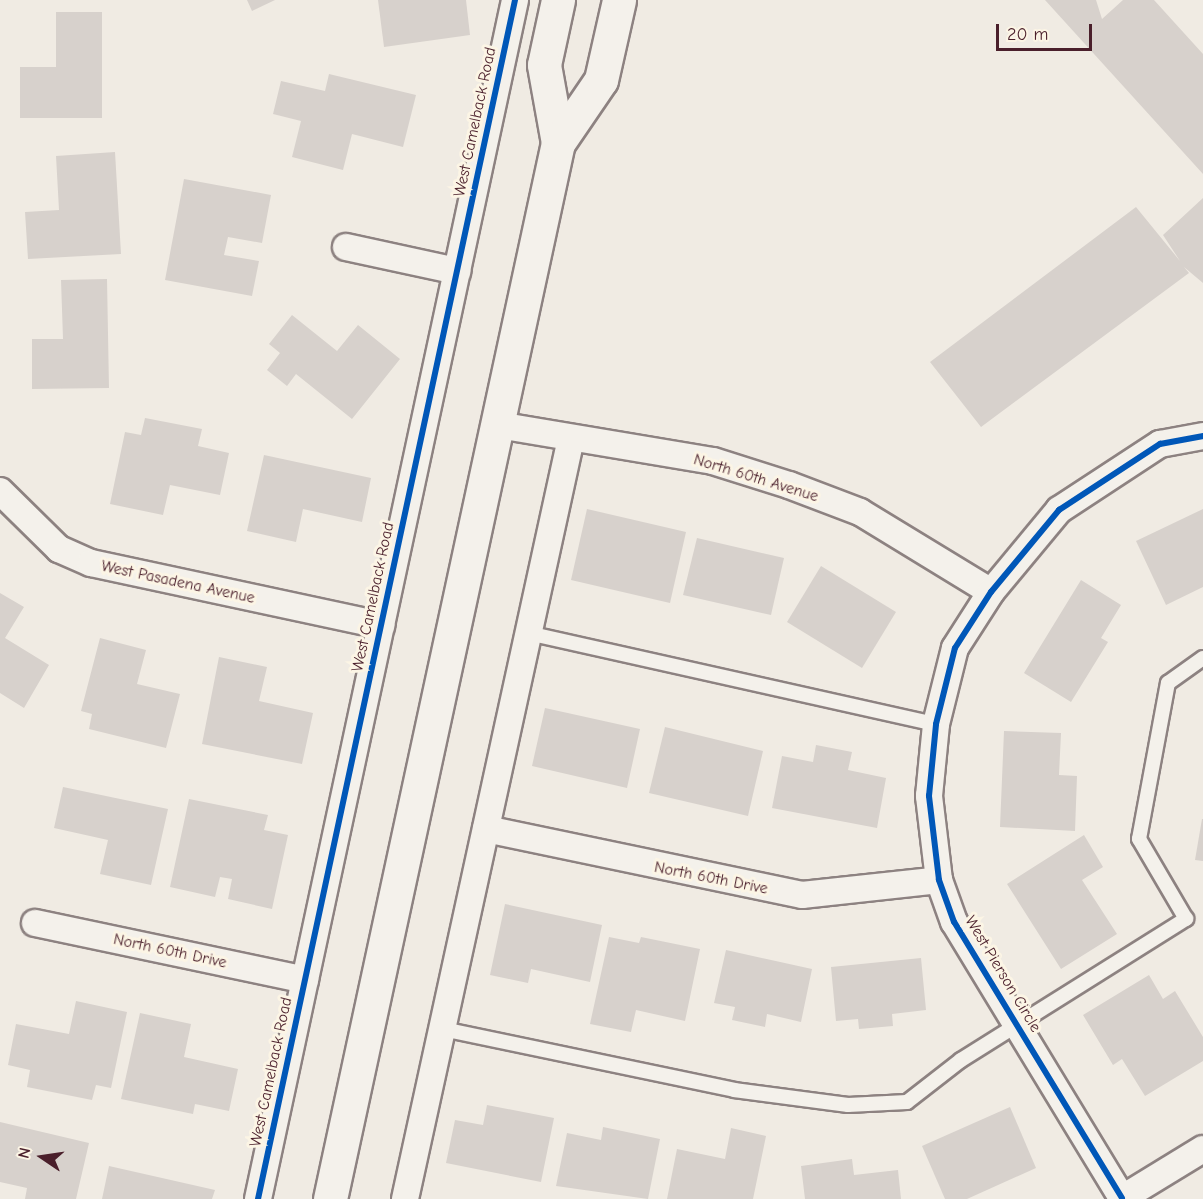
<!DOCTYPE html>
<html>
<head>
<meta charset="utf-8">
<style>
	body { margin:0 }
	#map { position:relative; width:1203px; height:1199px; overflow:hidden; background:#f0ebe3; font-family:"Comic Neue",sans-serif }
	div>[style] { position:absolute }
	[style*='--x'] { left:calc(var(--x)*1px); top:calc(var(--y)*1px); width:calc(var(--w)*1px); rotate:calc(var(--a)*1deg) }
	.building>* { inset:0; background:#d7d1cc }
	.roads { filter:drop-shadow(2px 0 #8d8281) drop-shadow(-2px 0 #8d8281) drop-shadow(0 2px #8d8281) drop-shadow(0 -2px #8d8281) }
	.service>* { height:14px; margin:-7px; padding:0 7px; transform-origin:7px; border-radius:7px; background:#f4f1eb }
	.minor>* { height:26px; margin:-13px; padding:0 13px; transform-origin:13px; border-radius:13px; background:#f4f1eb }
	.primary>* { height:33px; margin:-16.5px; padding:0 16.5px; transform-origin:16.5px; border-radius:16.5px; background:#f4f1eb }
	.cycleway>* { height:6px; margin:-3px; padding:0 3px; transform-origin:3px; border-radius:3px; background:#0057b8 }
	span { translate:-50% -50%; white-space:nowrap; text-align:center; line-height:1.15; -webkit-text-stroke:6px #fcf5e5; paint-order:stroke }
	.street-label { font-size:16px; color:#4a1f2b }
	.north { position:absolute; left:12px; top:1127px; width:60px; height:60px; -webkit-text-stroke:4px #fcf5e5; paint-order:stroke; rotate:283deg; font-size:16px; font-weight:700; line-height:24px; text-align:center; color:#4a1f2b }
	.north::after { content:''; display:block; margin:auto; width:21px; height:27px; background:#4a1f2b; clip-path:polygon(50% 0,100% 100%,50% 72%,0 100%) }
	.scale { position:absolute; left:996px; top:24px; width:96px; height:27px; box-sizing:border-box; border:3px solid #4a1f2b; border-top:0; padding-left:8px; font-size:18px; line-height:21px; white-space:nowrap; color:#4a1f2b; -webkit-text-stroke:4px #fcf5e5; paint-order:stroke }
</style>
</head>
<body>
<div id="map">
	<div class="building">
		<div style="clip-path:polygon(247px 0,275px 0,252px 11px)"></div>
		<div style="clip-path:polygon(378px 0,466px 0,470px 35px,384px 47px)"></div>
		<div style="clip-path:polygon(1045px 0,1096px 0,1102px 19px,1123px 0,1154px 0,1203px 54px,1203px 174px)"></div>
		<div style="clip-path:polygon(56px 12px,102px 12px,102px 118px,20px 118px,20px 67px,56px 67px)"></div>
		<div style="clip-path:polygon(329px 74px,416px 95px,403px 147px,352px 134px,343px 170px,292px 157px,301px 121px,273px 114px,281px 81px,325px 91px)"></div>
		<div style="clip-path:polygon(115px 152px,121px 254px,28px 259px,25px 212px,59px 210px,56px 156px)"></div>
		<div style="clip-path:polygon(184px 179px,271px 195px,262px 243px,228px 237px,224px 255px,259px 261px,252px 296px,165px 280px)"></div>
		<div style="clip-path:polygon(1203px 198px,1203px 283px,1184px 267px,1189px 273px,981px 427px,930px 362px,1136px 207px,1180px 261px,1163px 235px)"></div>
		<div style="clip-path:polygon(107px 279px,109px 388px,32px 389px,32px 339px,63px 339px,61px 280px)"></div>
		<div style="clip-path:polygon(292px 315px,337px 351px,358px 325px,400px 359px,352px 419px,296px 374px,287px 386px,267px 370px,280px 353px,269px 344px)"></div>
		<div style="clip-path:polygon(145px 418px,202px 429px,198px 446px,229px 453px,220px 495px,170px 485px,163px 515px,110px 504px,125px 432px,141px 435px)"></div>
		<div style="clip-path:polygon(264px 455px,371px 478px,362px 522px,303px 509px,296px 542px,247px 531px)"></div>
		<div style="clip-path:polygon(587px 509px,686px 532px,670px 603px,571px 580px)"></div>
		<div style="clip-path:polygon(1203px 509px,1203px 587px,1166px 605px,1136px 541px)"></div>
		<div style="clip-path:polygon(697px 538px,784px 558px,771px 615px,683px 595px)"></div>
		<div style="clip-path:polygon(821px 566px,896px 612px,862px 668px,787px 622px)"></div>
		<div style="clip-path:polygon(1081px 580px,1121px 605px,1101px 638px,1108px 642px,1071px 702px,1024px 673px)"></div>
		<div style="clip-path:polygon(0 593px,24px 607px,5px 638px,49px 665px,24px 708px,0 693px)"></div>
		<div style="clip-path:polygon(100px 638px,146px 650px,137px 684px,180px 694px,166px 748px,89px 729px,92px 714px,81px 711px)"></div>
		<div style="clip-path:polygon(219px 657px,267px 667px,259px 701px,313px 713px,302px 764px,202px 744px)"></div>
		<div style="clip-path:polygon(545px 708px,640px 729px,627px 788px,532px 766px)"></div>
		<div style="clip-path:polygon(665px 727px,763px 751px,748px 816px,649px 793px)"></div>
		<div style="clip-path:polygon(1004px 731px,1061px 733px,1059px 775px,1077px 776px,1075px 831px,1000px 827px)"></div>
		<div style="clip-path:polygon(816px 745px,852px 752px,848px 770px,886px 778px,877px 828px,772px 808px,782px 756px,813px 762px)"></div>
		<div style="clip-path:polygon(63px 787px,168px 809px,151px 885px,100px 874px,108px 840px,54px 828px)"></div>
		<div style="clip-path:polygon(189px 799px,268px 815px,264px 830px,288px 835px,272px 909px,228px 899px,232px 879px,220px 877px,215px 897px,170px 887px)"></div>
		<div style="clip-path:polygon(1202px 819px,1203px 819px,1203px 861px,1195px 860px)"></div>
		<div style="clip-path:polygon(1084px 835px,1103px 867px,1082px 880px,1117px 934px,1061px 969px,1007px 884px)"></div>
		<div style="clip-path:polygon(505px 904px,602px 925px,590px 982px,531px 969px,528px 983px,490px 975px)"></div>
		<div style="clip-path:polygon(609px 937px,639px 943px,641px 937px,700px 949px,685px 1021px,636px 1010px,631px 1032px,590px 1024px)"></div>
		<div style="clip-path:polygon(726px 950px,812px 969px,801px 1022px,767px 1014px,765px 1027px,732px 1020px,735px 1007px,714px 1003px)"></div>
		<div style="clip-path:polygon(921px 958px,926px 1010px,892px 1014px,893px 1026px,859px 1029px,858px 1019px,836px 1021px,831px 967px)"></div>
		<div style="clip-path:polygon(1149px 975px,1163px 999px,1175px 991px,1203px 1037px,1203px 1061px,1145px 1096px,1122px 1059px,1113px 1065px,1083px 1015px)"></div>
		<div style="clip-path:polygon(76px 1001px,127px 1012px,111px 1088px,96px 1085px,92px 1100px,27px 1087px,30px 1070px,8px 1065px,16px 1024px,69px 1034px)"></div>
		<div style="clip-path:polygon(140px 1013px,191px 1024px,184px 1057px,238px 1069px,229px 1111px,195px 1104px,193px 1114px,121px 1099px)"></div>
		<div style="clip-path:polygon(487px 1105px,554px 1118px,541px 1182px,446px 1163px,455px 1120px,483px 1125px)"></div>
		<div style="clip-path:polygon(1010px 1107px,1036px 1168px,967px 1199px,945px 1199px,922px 1146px)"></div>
		<div style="clip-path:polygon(0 1122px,89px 1143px,76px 1199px,25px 1199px,27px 1188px,0 1182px)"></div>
		<div style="clip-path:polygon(603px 1127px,660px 1139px,648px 1199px,556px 1186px,567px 1133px,601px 1140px)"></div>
		<div style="clip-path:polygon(731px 1128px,766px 1136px,753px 1199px,667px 1199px,677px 1149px,725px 1159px)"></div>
		<div style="clip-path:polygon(852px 1159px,854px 1175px,898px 1170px,901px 1199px,805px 1199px,801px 1166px)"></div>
		<div style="clip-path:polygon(109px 1166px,215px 1190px,212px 1199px,102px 1199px)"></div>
	</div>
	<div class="roads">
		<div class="service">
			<div style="--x:528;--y:633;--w:418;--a:12.6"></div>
			<div style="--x:443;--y:1029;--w:297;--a:11.8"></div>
			<div style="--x:734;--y:1090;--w:115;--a:7.5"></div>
			<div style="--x:848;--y:1105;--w:59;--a:-2.9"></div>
			<div style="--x:907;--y:1102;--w:68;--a:-37.9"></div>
			<div style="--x:961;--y:1060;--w:266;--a:-32.1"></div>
			<div style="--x:1186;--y:919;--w:93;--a:-120.4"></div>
			<div style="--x:1139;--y:839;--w:159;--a:-79.5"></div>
			<div style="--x:1168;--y:683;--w:43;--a:-35.5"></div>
		</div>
		<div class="minor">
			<div style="--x:346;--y:247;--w:114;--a:12.2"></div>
			<div style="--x:498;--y:425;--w:218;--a:9.5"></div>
			<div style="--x:713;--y:461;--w:80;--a:17.5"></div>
			<div style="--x:789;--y:485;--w:76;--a:20.8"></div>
			<div style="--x:860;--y:512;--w:153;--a:31.4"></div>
			<div style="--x:0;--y:491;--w:83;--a:44.5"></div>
			<div style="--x:59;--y:549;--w:35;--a:24"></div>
			<div style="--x:91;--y:563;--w:297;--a:12.1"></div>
			<div style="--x:486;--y:829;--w:323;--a:11.8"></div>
			<div style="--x:802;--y:895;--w:138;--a:-6.2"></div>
			<div style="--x:35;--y:923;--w:276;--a:11.9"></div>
			<div style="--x:1122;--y:1198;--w:323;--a:-121.3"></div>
			<div style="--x:954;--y:922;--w:45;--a:-109.7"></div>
			<div style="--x:939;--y:880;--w:85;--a:-96.8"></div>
			<div style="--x:929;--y:796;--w:72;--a:-84.4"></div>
			<div style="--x:936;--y:724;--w:78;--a:-76"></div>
			<div style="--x:955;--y:648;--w:67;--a:-57.3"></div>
			<div style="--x:991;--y:592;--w:107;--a:-50.3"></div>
			<div style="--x:1059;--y:510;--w:121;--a:-33.2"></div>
			<div style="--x:1160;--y:444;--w:44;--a:-10.5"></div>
			<div style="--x:258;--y:1199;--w:1226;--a:-77.9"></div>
			<div style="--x:405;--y:1199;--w:779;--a:-77.69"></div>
			<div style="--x:1121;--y:1199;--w:96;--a:-31.4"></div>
		</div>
		<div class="primary">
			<div style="--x:558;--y:0;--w:66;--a:102.2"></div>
			<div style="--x:544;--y:65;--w:79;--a:79.8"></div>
			<div style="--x:330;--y:1199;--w:1080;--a:-77.82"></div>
			<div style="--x:558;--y:143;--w:76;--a:-55.7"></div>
			<div style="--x:601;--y:80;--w:82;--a:-77.3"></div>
		</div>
	</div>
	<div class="cycleway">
		<div style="--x:1122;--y:1198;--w:323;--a:-121.3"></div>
		<div style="--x:954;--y:922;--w:45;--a:-109.7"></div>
		<div style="--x:939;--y:880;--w:85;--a:-96.8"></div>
		<div style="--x:929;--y:796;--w:72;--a:-84.4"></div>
		<div style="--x:936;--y:724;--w:78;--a:-76"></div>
		<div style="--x:955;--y:648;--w:67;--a:-57.3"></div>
		<div style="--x:991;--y:592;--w:107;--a:-50.3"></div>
		<div style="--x:1059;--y:510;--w:121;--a:-33.2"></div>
		<div style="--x:1160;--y:444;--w:44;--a:-10.5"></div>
		<div style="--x:258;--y:1199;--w:1226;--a:-77.9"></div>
	</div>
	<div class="street-label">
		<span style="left:475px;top:122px;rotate:-78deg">West Camelback Road</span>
		<span style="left:756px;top:478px;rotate:17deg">North 60th Avenue</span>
		<span style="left:178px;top:582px;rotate:12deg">West Pasadena Avenue</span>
		<span style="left:373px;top:597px;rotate:-78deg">West Camelback Road</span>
		<span style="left:711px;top:878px;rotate:11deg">North 60th Drive</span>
		<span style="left:170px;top:951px;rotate:12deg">North 60th Drive</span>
		<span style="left:1003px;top:974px;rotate:59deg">West Pierson Circle</span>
		<span style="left:271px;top:1072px;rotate:-78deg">West Camelback Road</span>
	</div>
	<div class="north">N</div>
	<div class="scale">20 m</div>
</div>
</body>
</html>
